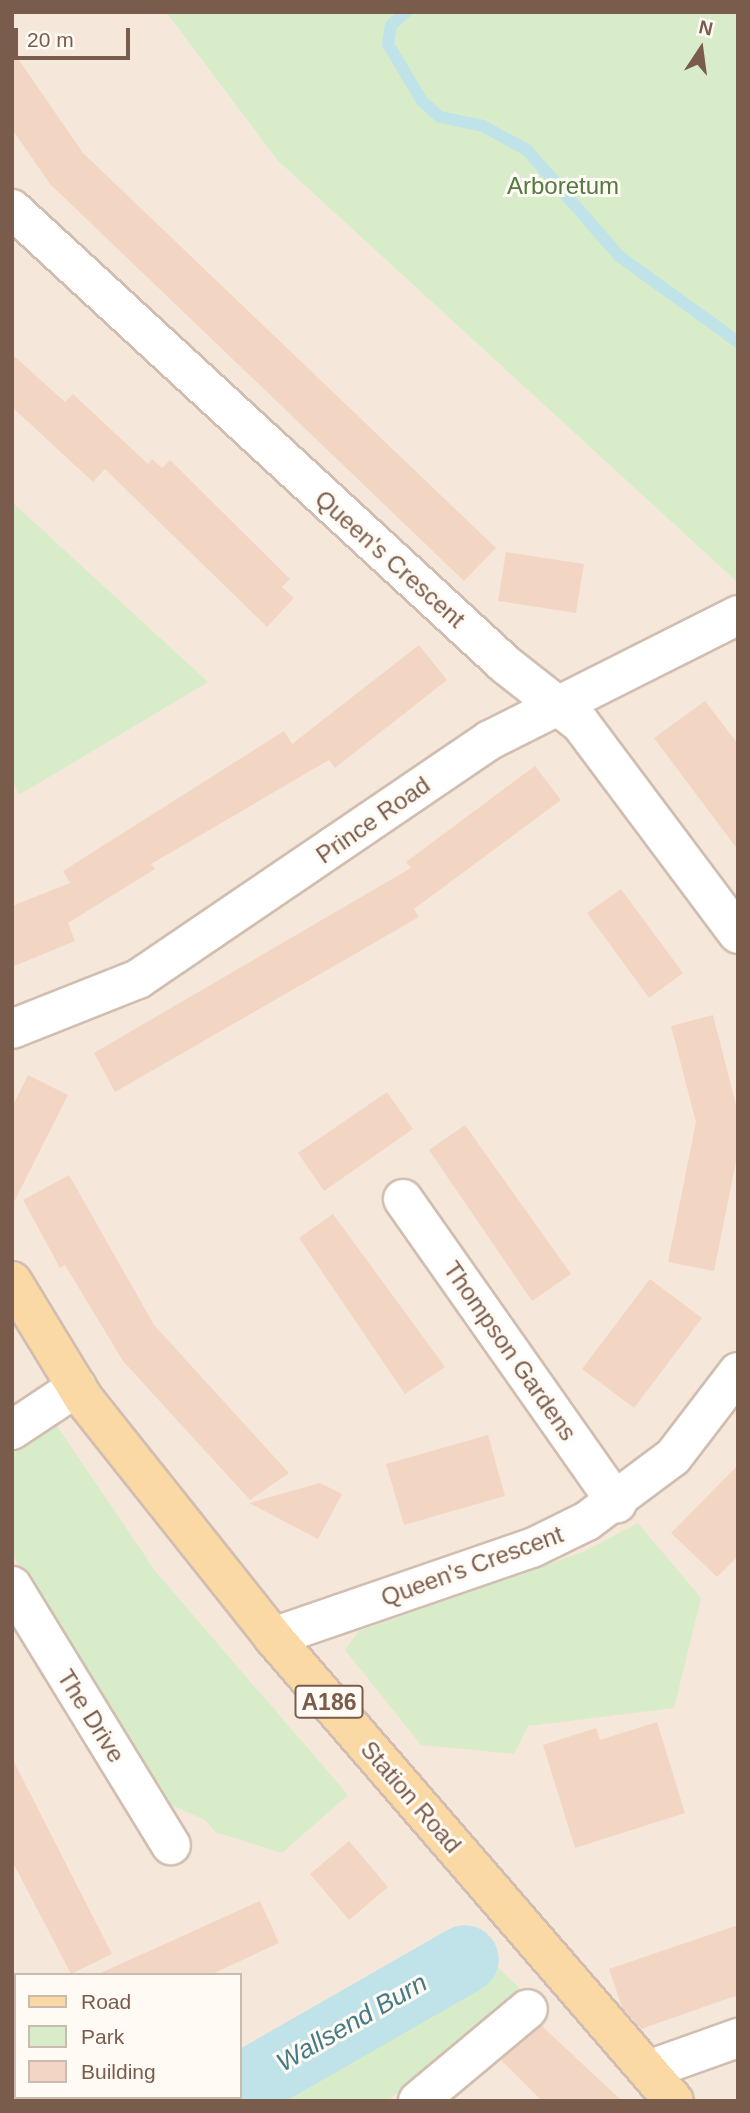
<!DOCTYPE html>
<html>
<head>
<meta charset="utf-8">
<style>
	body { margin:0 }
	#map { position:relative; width:750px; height:2113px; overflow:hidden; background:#fdf6ec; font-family:Arial,sans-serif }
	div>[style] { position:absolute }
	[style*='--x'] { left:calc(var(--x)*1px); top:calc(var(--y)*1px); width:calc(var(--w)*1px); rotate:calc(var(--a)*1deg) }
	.residential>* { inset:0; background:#f5e8da }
	.green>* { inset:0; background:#d8ecc9 }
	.stream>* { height:12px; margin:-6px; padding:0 6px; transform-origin:6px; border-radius:6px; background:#bfe3e8 }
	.river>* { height:68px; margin:-34px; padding:0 34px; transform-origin:34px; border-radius:34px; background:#bfe3e8 }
	.building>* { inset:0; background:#f3d5c3 }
	.roads { filter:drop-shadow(2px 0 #d1beb0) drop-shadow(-2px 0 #d1beb0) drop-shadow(0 2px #d1beb0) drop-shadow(0 -2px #d1beb0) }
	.minor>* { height:38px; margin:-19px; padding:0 19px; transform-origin:19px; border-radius:19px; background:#fff }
	.major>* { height:38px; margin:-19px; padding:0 19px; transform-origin:19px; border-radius:19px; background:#fbd9a5 }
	span { translate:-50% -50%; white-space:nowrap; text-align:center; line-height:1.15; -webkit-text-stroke:6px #fffaf3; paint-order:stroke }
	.shield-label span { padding:2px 5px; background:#fffaf3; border:2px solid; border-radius:5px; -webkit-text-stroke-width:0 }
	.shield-label { font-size:23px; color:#7a5c4d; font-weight:700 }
	.park-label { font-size:24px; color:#537a41 }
	.street-label { font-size:24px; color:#7a5c4d }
	.water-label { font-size:26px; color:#437c86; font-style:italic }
	.frame { position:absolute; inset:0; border:14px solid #7a5c4d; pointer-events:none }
	.legend { position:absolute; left:14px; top:1973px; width:228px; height:126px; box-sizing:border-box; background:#fffaf3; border:2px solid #cabbb1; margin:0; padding:9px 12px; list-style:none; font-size:21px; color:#7a5c4d }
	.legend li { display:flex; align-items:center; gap:14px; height:35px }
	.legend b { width:35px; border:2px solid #cabbb1 }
	.north { position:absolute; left:666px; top:14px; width:70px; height:70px; -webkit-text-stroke:5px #fffaf3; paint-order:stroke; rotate:13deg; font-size:19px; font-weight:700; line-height:28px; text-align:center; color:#7a5c4d }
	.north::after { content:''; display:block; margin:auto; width:24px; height:32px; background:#7a5c4d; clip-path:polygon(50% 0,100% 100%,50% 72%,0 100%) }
	.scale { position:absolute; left:14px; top:28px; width:116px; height:32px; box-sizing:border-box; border:4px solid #7a5c4d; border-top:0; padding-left:9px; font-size:21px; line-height:24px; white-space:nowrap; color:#7a5c4d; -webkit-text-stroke:5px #fffaf3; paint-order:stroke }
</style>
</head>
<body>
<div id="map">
	<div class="residential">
		<div style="clip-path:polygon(evenodd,12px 12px,166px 12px,278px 161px,738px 583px,738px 2101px,12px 2101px,12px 12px,16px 1975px,240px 1975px,240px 2097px,16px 2097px,16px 1975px)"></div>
	</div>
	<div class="green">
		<div style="clip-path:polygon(166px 12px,738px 12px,738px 583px,278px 161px)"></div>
		<div style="clip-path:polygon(12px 502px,208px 682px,19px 795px,12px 779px)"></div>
		<div style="clip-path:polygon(53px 1420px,156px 1572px,348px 1795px,282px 1853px,215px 1832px,205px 1820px,162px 1801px,12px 1554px,12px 1447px)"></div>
		<div style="clip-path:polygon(638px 1523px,701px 1598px,674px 1708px,528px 1726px,514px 1754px,421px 1745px,345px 1650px,359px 1631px,583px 1552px)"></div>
		<div style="clip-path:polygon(488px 1958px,526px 1994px,387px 2101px,242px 2101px)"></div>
	</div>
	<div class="stream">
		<div style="--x:406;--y:12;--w:20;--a:139"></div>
		<div style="--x:391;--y:25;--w:19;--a:99"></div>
		<div style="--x:388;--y:44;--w:66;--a:59.2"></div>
		<div style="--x:422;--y:101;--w:24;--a:42"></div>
		<div style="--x:440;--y:117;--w:44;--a:11.8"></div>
		<div style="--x:483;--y:126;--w:50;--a:28.6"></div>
		<div style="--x:527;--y:150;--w:140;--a:49"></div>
		<div style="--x:619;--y:256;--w:147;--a:35.9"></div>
	</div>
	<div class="river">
		<div style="--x:240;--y:2088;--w:259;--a:-29.8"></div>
	</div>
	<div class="building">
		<div style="clip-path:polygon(12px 50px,83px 153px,496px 548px,464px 581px,50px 184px,12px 129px)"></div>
		<div style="clip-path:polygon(12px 354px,65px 402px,73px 394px,148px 464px,152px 459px,162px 468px,170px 460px,290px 579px,282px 587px,294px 598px,267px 627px,105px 469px,93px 482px,12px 407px)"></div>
		<div style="clip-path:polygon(506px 552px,584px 564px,576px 613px,498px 601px)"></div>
		<div style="clip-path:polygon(419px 645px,447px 680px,335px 768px,329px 760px,151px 864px,155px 869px,68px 923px,75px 941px,12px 967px,12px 906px,70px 883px,63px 871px,284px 731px,292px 744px)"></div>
		<div style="clip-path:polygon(705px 701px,738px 744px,738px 850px,654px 738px)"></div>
		<div style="clip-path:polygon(535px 766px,561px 800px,414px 909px,419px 917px,115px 1092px,94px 1053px,411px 868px,406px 862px)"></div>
		<div style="clip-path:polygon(621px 889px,683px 973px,649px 998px,587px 913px)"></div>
		<div style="clip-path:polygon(713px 1015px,738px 1113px,738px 1152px,714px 1271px,668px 1262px,696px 1122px,671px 1026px)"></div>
		<div style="clip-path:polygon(28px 1075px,68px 1095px,12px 1206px,12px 1107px)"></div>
		<div style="clip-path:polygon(387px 1092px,413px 1129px,324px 1191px,298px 1153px)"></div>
		<div style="clip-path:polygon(465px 1125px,571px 1274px,532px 1301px,429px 1150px)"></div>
		<div style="clip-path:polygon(69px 1175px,154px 1325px,289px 1473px,250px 1500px,123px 1361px,65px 1265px,60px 1268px,23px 1200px)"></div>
		<div style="clip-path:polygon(333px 1214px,445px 1367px,405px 1394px,299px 1238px)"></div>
		<div style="clip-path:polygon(650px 1279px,702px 1318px,634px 1408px,582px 1369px)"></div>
		<div style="clip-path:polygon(488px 1435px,505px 1496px,404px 1525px,386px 1464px)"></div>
		<div style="clip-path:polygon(738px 1465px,738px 1556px,717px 1577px,671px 1533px)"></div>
		<div style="clip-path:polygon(320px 1483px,342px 1494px,318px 1539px,249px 1503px)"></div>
		<div style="clip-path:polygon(657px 1722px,685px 1813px,575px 1848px,543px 1745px,596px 1728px,600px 1740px)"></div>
		<div style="clip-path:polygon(12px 1758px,112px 1954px,71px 1974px,12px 1861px)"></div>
		<div style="clip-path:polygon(349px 1841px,388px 1887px,349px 1920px,310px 1874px)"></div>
		<div style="clip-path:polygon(260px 1901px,279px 1943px,210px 1975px,96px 1975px)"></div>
		<div style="clip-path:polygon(738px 1925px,738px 1995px,641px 2029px,622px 2007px,609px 1969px)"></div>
		<div style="clip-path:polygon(542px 2026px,622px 2101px,542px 2101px,501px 2060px)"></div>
	</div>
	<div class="roads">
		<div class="minor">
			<div style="--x:12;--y:209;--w:672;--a:42.71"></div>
			<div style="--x:506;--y:665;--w:95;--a:38.2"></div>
			<div style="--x:581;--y:724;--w:262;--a:53.2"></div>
			<div style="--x:12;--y:1029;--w:136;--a:-21.6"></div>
			<div style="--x:138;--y:979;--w:425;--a:-34.2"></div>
			<div style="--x:490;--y:740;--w:278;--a:-26.7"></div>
			<div style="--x:403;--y:1199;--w:372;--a:54.9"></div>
			<div style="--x:12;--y:1430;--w:78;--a:-33.5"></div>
			<div style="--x:12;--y:1586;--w:304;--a:58.5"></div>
			<div style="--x:273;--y:1637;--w:274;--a:-19"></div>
			<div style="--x:532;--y:1548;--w:61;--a:-26.1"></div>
			<div style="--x:587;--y:1521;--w:107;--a:-36.7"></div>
			<div style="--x:673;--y:1457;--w:107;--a:-52.6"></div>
			<div style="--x:648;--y:2070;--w:96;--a:-19.6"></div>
			<div style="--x:418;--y:2101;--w:143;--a:-39.9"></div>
		</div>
		<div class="major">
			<div style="--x:12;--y:1281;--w:138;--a:58.6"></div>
			<div style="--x:84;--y:1399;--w:304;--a:51.5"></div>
			<div style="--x:273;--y:1637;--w:613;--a:49.17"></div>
		</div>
	</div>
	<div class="shield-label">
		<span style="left:329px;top:1702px">A186</span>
	</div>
	<div class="park-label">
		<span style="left:563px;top:186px">Arboretum</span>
	</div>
	<div class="street-label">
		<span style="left:390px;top:559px;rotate:42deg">Queen's Crescent</span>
		<span style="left:373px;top:820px;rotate:-35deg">Prince Road</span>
		<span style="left:510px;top:1351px;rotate:55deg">Thompson Gardens</span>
		<span style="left:472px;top:1566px;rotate:-20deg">Queen's Crescent</span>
		<span style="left:91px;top:1716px;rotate:58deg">The Drive</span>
		<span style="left:411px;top:1797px;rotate:49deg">Station Road</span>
	</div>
	<div class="water-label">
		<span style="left:352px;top:2023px;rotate:-30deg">Wallsend Burn</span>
	</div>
	<div class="frame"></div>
	<ul class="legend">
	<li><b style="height:9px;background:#fbd9a5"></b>Road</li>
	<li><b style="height:19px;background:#d8ecc9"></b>Park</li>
	<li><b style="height:19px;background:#f3d5c3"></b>Building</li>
	</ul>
	<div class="north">N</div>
	<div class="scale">20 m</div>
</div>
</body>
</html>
